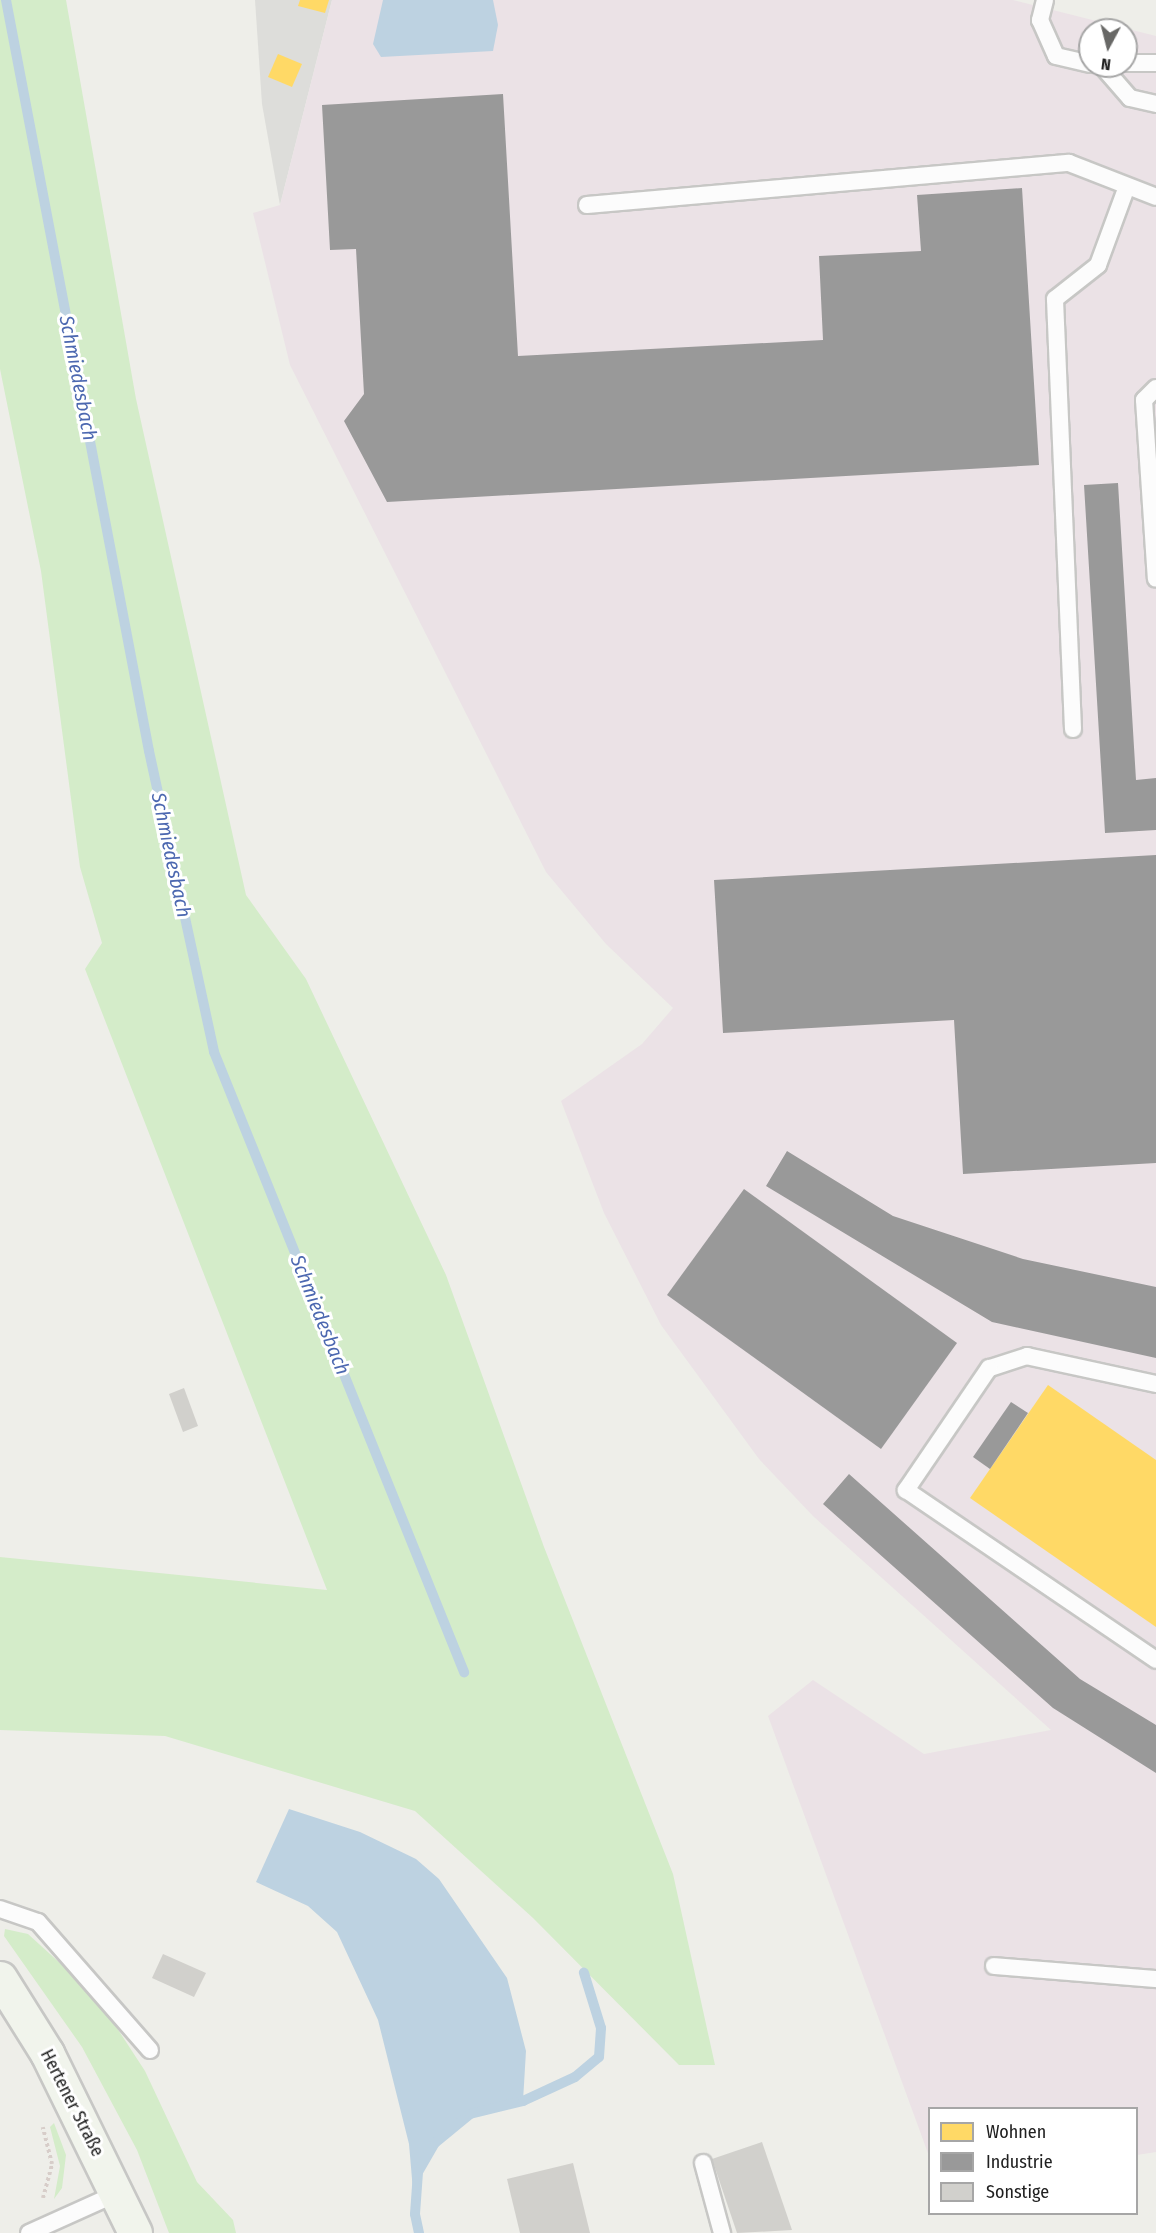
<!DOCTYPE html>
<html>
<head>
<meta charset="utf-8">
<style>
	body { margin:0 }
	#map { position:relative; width:1156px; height:2233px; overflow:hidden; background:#eeeee9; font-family:"Fira Sans Condensed",sans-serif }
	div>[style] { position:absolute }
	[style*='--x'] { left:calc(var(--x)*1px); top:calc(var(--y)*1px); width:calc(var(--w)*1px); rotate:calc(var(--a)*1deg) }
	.residential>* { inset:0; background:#ddddda }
	.industrial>* { inset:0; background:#ebe2e6 }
	.grass>* { inset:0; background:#d4ecc9 }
	.water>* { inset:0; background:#bdd2e1 }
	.homes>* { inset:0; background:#ffd966 }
	.industry>* { inset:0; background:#999 }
	.stream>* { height:10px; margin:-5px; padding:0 5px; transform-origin:5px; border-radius:5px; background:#bdd2e1 }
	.building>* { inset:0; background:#d1d0cc }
	.path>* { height:4px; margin-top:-2px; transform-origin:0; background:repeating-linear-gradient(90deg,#d7cdc9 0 3px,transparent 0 6px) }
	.roads { filter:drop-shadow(2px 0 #c7c7c5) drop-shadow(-2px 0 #c7c7c5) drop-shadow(0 2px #c7c7c5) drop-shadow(0 -2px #c7c7c5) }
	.lane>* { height:16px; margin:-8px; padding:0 8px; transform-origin:8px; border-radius:8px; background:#fcfcfc }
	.secondary>* { height:33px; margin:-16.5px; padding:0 16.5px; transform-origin:16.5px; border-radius:16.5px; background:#f1f4ec }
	span { translate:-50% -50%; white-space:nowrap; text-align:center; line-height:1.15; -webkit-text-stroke:6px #fff; paint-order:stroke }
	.street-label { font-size:18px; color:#202020 }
	.water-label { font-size:20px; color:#4c68b0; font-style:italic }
	.legend { position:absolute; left:928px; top:2107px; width:210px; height:108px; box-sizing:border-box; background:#fff; border:2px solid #a6a6a6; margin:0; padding:8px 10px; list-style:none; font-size:18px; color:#202020 }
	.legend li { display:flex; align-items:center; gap:12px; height:30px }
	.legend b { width:30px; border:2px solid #a6a6a6 }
	.north { position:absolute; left:1078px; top:18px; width:60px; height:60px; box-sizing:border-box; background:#fff; border:2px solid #a6a6a6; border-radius:50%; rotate:187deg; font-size:16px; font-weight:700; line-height:24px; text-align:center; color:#202020 }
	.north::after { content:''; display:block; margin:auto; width:21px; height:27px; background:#686866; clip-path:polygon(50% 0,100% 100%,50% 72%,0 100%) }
</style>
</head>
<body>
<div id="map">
	<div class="residential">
		<div style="clip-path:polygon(255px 0,332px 0,280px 205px,262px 104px)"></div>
	</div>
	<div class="industrial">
		<div style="clip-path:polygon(evenodd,332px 0,1013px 0,1156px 36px,1156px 2152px,1137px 2155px,1136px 2108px,930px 2108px,929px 2156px,768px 1716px,813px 1680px,924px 1754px,1051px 1730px,813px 1516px,759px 1459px,661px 1325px,604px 1213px,561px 1101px,642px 1044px,673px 1008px,606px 944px,546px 872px,290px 365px,253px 213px,280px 205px,332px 0,1090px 30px,1126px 30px,1126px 66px,1090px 66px,1090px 30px)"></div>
	</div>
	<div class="grass">
		<div style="clip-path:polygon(0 0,66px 0,136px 399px,246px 895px,306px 979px,446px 1275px,544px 1547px,673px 1874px,715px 2065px,679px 2065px,533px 1918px,415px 1811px,165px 1736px,0 1730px,0 1557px,327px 1590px,85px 969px,102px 943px,80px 867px,41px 571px,0 369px)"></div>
		<div style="clip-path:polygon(5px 1929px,28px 1934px,72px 1974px,115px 2025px,145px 2071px,197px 2182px,233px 2220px,236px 2233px,169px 2233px,137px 2150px,82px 2047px,4px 1936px)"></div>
		<div style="clip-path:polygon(54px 2123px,66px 2155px,62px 2188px,54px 2199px,60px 2166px,50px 2127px)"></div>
	</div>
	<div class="water">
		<div style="clip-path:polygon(383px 0,493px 0,498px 25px,493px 51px,381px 57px,373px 44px)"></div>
		<div style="clip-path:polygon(289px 1809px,360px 1832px,416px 1859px,439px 1879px,507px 1978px,526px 2051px,523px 2101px,470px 2114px,435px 2143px,418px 2172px,415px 2214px,409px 2144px,378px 2020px,337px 1932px,308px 1906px,256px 1882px)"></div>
	</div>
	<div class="homes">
		<div style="clip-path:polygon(300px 0,329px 0,325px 13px,298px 6px)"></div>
		<div style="clip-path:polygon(278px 54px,302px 64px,292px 87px,268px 77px)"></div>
		<div style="clip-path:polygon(1048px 1385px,1156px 1460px,1156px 1627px,970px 1498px)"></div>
	</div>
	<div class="industry">
		<div style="clip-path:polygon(503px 94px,518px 356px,823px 340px,819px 256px,921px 251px,917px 195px,1022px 188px,1039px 465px,387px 502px,344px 421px,364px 394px,356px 249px,330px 250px,322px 105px)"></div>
		<div style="clip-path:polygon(1118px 483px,1136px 780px,1156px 778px,1156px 830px,1105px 833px,1084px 485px)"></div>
		<div style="clip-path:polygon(1156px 855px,1156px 1163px,963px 1174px,954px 1020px,723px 1033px,714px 880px)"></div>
		<div style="clip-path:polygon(787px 1151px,893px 1216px,1023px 1259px,1156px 1287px,1156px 1358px,992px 1322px,766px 1186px)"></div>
		<div style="clip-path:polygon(744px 1189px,957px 1343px,881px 1449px,667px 1295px)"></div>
		<div style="clip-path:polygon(1011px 1402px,1028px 1413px,990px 1469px,973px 1457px)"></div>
		<div style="clip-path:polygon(849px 1474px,1080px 1679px,1156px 1725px,1156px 1773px,1053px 1708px,823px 1504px)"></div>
	</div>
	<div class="stream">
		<div style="--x:6;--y:0;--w:764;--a:79.22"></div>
		<div style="--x:149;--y:751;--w:308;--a:77.8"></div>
		<div style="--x:214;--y:1052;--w:669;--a:68.04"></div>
		<div style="--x:419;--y:2233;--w:19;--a:-102"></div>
		<div style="--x:415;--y:2214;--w:42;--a:-85.9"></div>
		<div style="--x:418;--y:2172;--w:34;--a:-60"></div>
		<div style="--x:435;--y:2143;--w:45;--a:-39.6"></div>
		<div style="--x:470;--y:2114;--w:55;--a:-13.8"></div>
		<div style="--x:523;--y:2101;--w:57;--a:-24.8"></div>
		<div style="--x:575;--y:2077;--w:31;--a:-40"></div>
		<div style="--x:599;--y:2057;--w:29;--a:-86"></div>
		<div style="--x:601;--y:2028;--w:58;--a:-107.2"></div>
	</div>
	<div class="building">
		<div style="clip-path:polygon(184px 1388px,198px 1426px,183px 1432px,169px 1394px)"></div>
		<div style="clip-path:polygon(163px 1954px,206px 1973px,194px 1997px,152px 1978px)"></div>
		<div style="clip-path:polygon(762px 2142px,792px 2230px,737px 2233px,712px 2159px)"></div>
		<div style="clip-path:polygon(573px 2163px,590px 2233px,520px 2233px,507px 2179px)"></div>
	</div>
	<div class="path">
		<div style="--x:43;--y:2198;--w:35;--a:-75"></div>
		<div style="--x:52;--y:2164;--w:38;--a:-104"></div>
	</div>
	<div class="roads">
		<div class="lane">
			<div style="--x:1045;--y:0;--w:21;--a:104"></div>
			<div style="--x:1040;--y:20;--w:39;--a:66"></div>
			<div style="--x:1056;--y:56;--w:35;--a:13"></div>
			<div style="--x:1126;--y:63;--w:30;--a:0"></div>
			<div style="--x:1103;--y:67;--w:41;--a:48.9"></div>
			<div style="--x:1130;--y:98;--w:27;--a:13"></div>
			<div style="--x:587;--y:205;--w:484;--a:-5"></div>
			<div style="--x:1069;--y:163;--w:93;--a:21.3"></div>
			<div style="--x:1156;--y:388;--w:17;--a:135"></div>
			<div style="--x:1144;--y:400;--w:179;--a:86.2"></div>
			<div style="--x:1073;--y:729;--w:430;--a:-92.4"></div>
			<div style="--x:1055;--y:299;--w:55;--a:-38.3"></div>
			<div style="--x:1098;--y:265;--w:81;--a:-69.8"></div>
			<div style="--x:1156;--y:1384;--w:132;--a:-167.8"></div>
			<div style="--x:1027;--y:1356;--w:40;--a:162"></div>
			<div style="--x:989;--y:1368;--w:148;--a:124.2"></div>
			<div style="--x:906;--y:1490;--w:302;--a:34.2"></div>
			<div style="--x:0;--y:1909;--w:40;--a:18.9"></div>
			<div style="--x:38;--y:1922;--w:170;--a:48.8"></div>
			<div style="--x:994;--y:1966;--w:163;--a:4.6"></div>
			<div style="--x:703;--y:2163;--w:73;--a:74.8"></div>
			<div style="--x:29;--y:2233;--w:98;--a:-24.2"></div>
		</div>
		<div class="secondary">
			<div style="--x:0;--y:1978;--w:89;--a:57.9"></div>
			<div style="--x:47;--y:2053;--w:200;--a:63.9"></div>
		</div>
	</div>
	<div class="street-label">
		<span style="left:72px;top:2103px;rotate:63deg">Hertener Straße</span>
	</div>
	<div class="water-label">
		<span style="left:78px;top:378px;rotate:79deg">Schmiedesbach</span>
		<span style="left:171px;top:855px;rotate:78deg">Schmiedesbach</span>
		<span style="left:320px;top:1315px;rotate:68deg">Schmiedesbach</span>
	</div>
	<ul class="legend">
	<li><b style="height:16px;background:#ffd966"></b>Wohnen</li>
	<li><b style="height:16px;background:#999"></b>Industrie</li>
	<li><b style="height:16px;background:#d1d0cc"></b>Sonstige</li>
	</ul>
	<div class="north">N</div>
</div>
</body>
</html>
